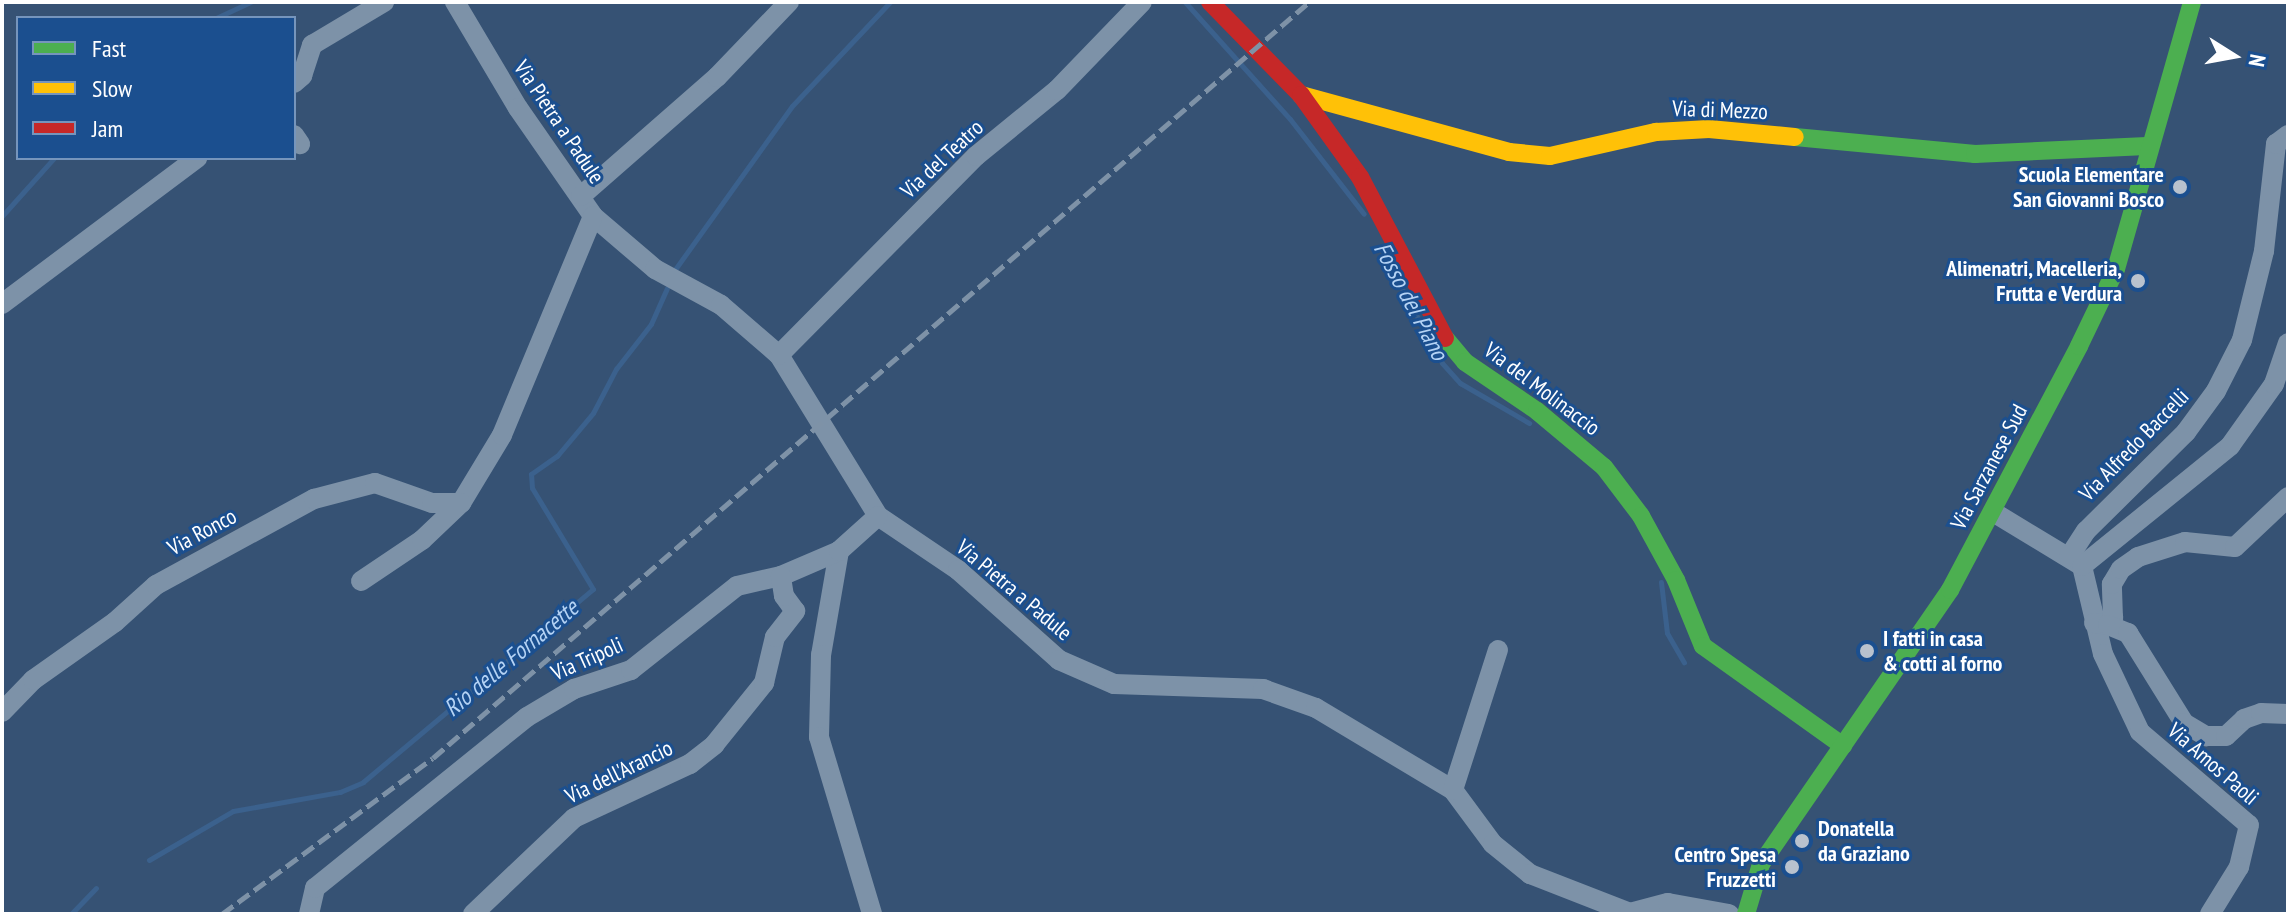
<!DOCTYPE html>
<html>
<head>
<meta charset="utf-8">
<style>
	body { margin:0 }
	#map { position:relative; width:2290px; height:916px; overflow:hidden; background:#365274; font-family:"PT Sans Narrow",sans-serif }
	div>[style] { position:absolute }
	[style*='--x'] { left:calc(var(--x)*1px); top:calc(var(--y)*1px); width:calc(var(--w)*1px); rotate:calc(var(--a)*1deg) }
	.stream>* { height:5px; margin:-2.5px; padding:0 2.5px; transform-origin:2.5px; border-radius:2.5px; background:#3b618d }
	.street>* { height:20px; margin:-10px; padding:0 10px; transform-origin:10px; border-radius:10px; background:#7d92a8 }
	.fast>* { height:18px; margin:-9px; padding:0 9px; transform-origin:9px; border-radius:9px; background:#4caf50 }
	.slow>* { height:18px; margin:-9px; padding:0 9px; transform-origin:9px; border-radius:9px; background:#ffc107 }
	.jam>* { height:18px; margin:-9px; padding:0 9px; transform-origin:9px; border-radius:9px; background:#c62828 }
	.rail>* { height:5px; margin-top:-2.5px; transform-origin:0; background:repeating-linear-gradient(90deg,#7e92a7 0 14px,transparent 0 20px) }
	.dots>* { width:22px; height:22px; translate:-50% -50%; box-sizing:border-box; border:4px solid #1b4f8f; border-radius:50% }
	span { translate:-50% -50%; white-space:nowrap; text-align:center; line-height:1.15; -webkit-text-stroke:6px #1b4f8f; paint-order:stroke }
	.street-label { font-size:22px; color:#fff }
	.poi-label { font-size:22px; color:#fff; font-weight:700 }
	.right { translate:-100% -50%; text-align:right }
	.left { translate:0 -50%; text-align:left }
	.water-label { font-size:24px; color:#b5d3f5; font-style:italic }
	.frame { position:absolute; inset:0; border:4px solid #fff; pointer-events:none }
	.legend { position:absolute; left:16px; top:16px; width:280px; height:144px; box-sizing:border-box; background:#1b4f8f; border:2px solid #7695bc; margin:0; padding:10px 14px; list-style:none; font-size:24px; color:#fff }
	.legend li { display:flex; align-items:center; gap:16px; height:40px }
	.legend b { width:40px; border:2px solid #7695bc }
	.north { position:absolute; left:2194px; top:16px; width:80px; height:80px; -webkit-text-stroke:6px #1b4f8f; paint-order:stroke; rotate:101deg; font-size:22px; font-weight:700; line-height:32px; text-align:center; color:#fff }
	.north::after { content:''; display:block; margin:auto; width:28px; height:36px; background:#fff; clip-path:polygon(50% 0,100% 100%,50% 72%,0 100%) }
</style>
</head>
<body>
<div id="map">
	<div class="stream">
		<div style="--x:1185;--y:2;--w:157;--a:48.1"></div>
		<div style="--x:1290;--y:119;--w:120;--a:52.1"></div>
		<div style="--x:216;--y:18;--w:38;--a:-25"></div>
		<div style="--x:2;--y:216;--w:78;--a:-48.1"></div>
		<div style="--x:676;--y:268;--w:199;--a:-54.4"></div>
		<div style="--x:792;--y:106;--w:143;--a:-46.7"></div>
		<div style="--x:1399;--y:283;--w:91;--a:61.7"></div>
		<div style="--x:1442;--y:363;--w:27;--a:48"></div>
		<div style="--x:1460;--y:383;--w:80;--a:30.1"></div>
		<div style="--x:1661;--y:582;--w:51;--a:83.3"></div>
		<div style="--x:1667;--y:633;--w:34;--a:60"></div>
		<div style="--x:149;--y:860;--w:97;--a:-30.3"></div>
		<div style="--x:233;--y:811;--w:109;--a:-10.1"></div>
		<div style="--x:340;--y:792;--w:25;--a:-23"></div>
		<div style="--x:363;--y:782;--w:300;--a:-40"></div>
		<div style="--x:593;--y:589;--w:118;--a:-121.1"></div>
		<div style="--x:532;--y:488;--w:14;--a:-94"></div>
		<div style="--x:531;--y:474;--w:32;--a:-35"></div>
		<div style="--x:557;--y:456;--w:56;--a:-50.1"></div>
		<div style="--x:593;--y:413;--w:50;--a:-62.4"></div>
		<div style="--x:616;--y:369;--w:57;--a:-52.1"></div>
		<div style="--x:651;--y:324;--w:39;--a:-66"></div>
		<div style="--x:71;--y:914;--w:36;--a:-46"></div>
	</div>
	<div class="street">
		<div style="--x:455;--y:2;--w:123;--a:59.3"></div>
		<div style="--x:518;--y:108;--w:131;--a:55.2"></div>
		<div style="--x:593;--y:216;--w:82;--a:40.5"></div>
		<div style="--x:655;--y:269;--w:75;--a:28.6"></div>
		<div style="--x:721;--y:305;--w:77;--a:40.8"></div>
		<div style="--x:779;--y:355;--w:189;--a:58.4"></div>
		<div style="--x:878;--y:516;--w:97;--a:34"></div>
		<div style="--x:958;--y:570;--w:135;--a:41.7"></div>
		<div style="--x:1059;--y:660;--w:60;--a:23.6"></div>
		<div style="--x:1114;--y:684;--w:149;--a:1.9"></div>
		<div style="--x:1263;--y:689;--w:56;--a:19.7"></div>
		<div style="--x:1316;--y:708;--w:160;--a:30.9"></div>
		<div style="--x:1453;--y:790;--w:67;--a:53.5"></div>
		<div style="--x:1493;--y:844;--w:48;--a:39"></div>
		<div style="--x:1530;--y:874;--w:107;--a:21.3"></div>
		<div style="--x:1630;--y:913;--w:39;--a:-15"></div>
		<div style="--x:1668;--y:903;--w:62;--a:10.2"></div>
		<div style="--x:294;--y:83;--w:11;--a:-41"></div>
		<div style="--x:302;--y:76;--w:33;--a:-72"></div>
		<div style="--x:312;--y:45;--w:84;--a:-30.8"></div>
		<div style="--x:294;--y:135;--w:11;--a:56"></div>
		<div style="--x:581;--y:196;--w:181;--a:-41.2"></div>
		<div style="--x:717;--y:77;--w:104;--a:-46.2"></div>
		<div style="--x:2;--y:304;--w:244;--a:-36.8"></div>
		<div style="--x:779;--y:355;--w:280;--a:-45.3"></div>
		<div style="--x:976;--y:156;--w:104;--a:-39.2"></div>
		<div style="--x:1057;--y:90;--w:122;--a:-46"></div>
		<div style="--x:1993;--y:512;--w:104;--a:31.2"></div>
		<div style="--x:2082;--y:566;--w:90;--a:76.6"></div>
		<div style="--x:2103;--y:654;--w:86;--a:64.6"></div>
		<div style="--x:2140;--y:732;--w:143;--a:40.5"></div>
		<div style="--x:2249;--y:825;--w:43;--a:103.4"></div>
		<div style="--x:2239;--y:867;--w:55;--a:121.7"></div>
		<div style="--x:839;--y:551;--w:106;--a:99.8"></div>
		<div style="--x:821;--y:655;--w:82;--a:91.4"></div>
		<div style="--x:819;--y:737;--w:185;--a:73.3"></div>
		<div style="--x:2069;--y:557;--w:31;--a:-57"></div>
		<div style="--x:2086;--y:531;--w:141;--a:-44.7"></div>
		<div style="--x:2186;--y:432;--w:51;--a:-53.8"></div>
		<div style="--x:2216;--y:391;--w:57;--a:-63"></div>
		<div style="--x:2242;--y:340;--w:92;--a:-76.1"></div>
		<div style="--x:2264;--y:251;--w:108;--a:-83.6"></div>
		<div style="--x:2276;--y:144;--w:15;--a:-37"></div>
		<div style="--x:2082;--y:566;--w:191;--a:-39"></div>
		<div style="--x:2230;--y:446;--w:76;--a:-54.6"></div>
		<div style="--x:2274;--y:384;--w:43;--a:-71.1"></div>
		<div style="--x:361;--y:581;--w:73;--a:-33.9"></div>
		<div style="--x:422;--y:540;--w:54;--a:-43.5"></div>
		<div style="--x:461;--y:503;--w:79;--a:-58.9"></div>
		<div style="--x:502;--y:435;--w:237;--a:-67.4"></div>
		<div style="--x:2094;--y:623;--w:14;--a:8"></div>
		<div style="--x:2108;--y:625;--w:9;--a:-54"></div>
		<div style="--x:2113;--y:618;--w:34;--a:-92"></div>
		<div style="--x:2112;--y:584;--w:17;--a:-59"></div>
		<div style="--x:2121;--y:569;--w:21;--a:-35"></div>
		<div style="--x:2138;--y:557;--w:49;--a:-17.7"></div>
		<div style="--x:2185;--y:542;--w:50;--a:5.7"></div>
		<div style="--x:2235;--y:547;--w:73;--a:-43.3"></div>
		<div style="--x:2108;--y:625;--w:22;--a:22"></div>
		<div style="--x:2128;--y:633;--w:106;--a:58.1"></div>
		<div style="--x:2184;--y:723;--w:26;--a:31"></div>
		<div style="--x:2206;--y:736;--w:20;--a:0"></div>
		<div style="--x:2226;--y:736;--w:25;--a:-43"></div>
		<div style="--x:2244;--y:719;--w:18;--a:-19"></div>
		<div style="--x:2261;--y:713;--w:27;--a:2"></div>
		<div style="--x:2;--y:712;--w:45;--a:-45.9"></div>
		<div style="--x:33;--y:680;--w:100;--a:-35.3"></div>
		<div style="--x:115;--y:622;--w:55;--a:-42.1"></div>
		<div style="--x:156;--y:585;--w:180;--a:-28.6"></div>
		<div style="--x:314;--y:499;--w:63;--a:-14.7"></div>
		<div style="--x:375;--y:483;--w:60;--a:19.3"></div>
		<div style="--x:432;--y:503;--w:29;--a:0"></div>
		<div style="--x:1453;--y:790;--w:147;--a:-72.2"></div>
		<div style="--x:309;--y:914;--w:27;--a:-77"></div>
		<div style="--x:315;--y:888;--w:272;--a:-38.9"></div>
		<div style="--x:527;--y:717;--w:55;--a:-30.8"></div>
		<div style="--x:574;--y:689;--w:60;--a:-18.4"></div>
		<div style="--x:631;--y:670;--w:135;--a:-38.4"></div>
		<div style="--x:737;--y:586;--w:45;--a:-12.8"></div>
		<div style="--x:781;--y:576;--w:63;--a:-23.3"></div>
		<div style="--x:839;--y:551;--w:52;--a:-41.9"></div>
		<div style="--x:473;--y:914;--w:139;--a:-43.5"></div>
		<div style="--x:574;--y:818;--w:128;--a:-25"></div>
		<div style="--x:690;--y:764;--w:31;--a:-38"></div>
		<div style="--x:714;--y:745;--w:80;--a:-51.1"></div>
		<div style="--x:764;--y:683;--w:47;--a:-76.6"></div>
		<div style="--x:775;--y:637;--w:33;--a:-52"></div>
		<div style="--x:795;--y:611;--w:19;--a:-126"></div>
		<div style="--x:784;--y:596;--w:20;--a:-99"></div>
	</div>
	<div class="fast">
		<div style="--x:1795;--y:137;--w:181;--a:5.4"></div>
		<div style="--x:1975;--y:154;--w:172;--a:-2.7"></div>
		<div style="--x:1445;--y:338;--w:31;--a:50"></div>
		<div style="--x:1465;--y:362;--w:87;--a:34.2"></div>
		<div style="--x:1537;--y:411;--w:87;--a:39.9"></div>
		<div style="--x:1604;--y:467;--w:61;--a:52.9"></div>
		<div style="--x:1641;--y:516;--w:73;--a:61.3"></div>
		<div style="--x:1676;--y:580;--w:71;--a:67.8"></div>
		<div style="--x:1703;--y:646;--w:172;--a:35.5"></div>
		<div style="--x:1746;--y:914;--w:52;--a:-73.3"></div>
		<div style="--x:1761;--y:864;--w:333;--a:-55.4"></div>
		<div style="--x:1950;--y:590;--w:276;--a:-62.1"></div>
		<div style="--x:2079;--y:346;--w:85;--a:-64.3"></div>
		<div style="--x:2116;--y:269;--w:278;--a:-74.1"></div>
	</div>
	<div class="slow">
		<div style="--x:1301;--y:95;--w:216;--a:15.3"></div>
		<div style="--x:1509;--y:152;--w:41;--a:5.6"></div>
		<div style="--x:1550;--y:156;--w:109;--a:-12.8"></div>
		<div style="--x:1656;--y:132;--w:53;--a:-3.2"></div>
		<div style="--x:1709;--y:129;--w:86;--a:5.3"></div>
	</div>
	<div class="jam">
		<div style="--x:1210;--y:2;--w:130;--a:45.6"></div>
		<div style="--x:1301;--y:95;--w:101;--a:54.3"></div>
		<div style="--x:1360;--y:177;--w:182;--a:62.2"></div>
	</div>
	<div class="rail">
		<div style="--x:222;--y:914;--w:262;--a:-36.5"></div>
		<div style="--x:433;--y:758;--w:1157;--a:-40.79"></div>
	</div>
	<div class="dots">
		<div style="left:2180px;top:187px;background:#b9c2ce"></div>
		<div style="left:2138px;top:281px;background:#b9c2ce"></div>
		<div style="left:1867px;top:651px;background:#b9c2ce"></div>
		<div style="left:1802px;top:841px;background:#b9c2ce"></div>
		<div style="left:1792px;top:867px;background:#b9c2ce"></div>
	</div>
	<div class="street-label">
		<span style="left:1720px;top:110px;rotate:2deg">Via di Mezzo</span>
		<span style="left:559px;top:122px;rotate:56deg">Via Pietra a Padule</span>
		<span style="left:942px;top:159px;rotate:-43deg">Via del Teatro</span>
		<span style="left:1542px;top:389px;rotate:37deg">Via del Molinaccio</span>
		<span style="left:2134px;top:445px;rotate:-46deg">Via Alfredo Baccelli</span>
		<span style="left:1989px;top:467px;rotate:-62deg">Via Sarzanese Sud</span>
		<span style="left:202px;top:532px;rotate:-28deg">Via Ronco</span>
		<span style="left:1014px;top:590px;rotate:40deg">Via Pietra a Padule</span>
		<span style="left:587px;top:659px;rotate:-24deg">Via Tripoli</span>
		<span style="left:2213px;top:764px;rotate:41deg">Via Amos Paoli</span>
		<span style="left:619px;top:772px;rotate:-26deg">Via dell'Arancio</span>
	</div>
	<div class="poi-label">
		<span class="right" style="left:2164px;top:187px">Scuola Elementare<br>San Giovanni Bosco</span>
		<span class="right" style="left:2122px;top:281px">Alimenatri, Macelleria,<br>Frutta e Verdura</span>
		<span class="left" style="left:1883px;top:651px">I fatti in casa<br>&amp; cotti al forno</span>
		<span class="left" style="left:1818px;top:841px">Donatella<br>da Graziano</span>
		<span class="right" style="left:1776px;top:867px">Centro Spesa<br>Fruzzetti</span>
	</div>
	<div class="water-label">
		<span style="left:1411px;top:301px;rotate:62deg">Fosso del Piano</span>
		<span style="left:511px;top:658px;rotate:-40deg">Rio delle Fornacette</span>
	</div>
	<div class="frame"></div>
	<ul class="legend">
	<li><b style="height:10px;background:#4caf50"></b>Fast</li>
	<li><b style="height:10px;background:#ffc107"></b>Slow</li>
	<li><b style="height:10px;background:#c62828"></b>Jam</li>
	</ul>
	<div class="north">N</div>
</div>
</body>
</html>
